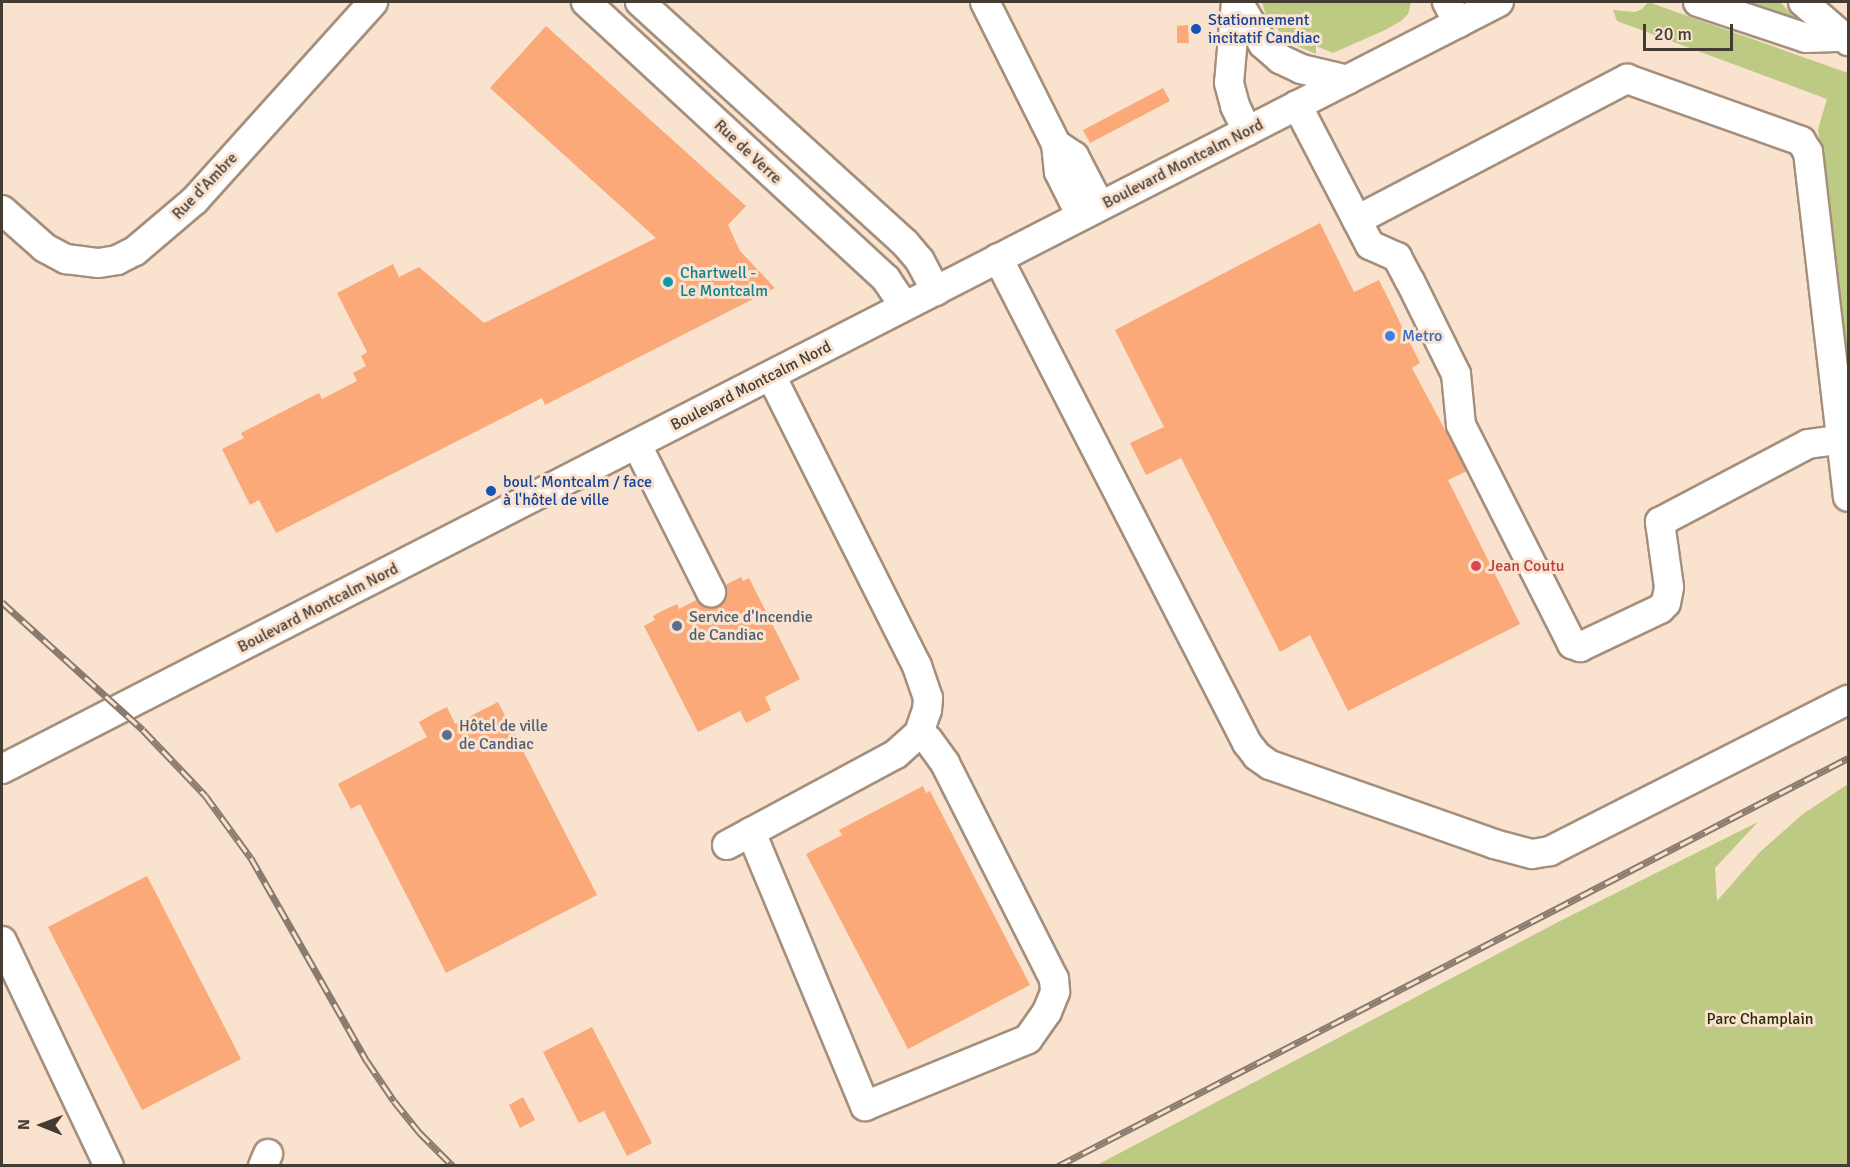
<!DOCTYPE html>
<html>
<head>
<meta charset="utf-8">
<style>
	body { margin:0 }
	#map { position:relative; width:1850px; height:1167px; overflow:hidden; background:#f9e2ce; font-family:Signika,sans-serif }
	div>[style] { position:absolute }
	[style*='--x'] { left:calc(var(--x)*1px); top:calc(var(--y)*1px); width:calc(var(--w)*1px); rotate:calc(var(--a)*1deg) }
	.green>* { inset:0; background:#bdca83 }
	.building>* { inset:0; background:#fba978 }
	.roads { filter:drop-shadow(2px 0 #a48f7c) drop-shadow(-2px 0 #a48f7c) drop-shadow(0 2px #a48f7c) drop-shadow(0 -2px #a48f7c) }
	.minor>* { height:28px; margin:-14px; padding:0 14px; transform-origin:14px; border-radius:14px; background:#fff }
	.rail>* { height:7px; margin-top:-3.5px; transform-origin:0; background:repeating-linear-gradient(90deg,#f9e2ce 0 14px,#897b6e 0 28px); box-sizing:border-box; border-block:2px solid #897b6e }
	.dots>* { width:16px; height:16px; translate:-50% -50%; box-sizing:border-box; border:3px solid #f9e2ce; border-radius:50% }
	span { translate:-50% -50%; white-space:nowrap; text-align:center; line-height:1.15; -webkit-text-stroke:6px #f9e2ce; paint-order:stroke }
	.transit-label { font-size:16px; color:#164399 }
	.left { translate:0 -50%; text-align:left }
	.street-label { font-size:16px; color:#443b33 }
	.culture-label { font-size:16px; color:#0d838f }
	.shop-label { font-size:16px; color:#366cbe }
	.health-label { font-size:16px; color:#be3a42 }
	.service-label { font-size:16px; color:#4e5e75 }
	.park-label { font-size:16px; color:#2a2f08 }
	.frame { position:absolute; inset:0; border:3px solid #443b33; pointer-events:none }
	.north { position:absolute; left:12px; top:1095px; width:60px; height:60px; -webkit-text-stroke:4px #f9e2ce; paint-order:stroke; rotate:271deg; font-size:16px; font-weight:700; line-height:24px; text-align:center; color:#443b33 }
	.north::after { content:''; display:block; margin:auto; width:21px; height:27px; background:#443b33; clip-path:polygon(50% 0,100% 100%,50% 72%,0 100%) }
	.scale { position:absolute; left:1643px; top:24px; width:90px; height:27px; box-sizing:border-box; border:3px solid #443b33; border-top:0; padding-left:8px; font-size:18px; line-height:21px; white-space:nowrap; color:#443b33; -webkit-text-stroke:4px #f9e2ce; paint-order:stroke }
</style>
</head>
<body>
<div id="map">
	<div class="green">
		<div style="clip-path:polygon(1262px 2px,1417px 2px,1411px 2px,1408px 14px,1401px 21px,1385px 30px,1333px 53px,1316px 46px,1316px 54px,1297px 46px,1280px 32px,1266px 16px)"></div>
		<div style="clip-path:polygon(1648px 2px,1848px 73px,1848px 358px,1818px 129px,1827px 99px,1617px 21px,1613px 10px,1635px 12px,1642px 9px)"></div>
		<div style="clip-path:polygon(1741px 2px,1780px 2px,1798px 21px)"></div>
		<div style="clip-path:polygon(1848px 784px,1848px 1165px,1097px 1165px,1562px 920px,1758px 822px,1715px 868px,1717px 901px,1760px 852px,1803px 814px)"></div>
	</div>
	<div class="building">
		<div style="clip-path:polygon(1188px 25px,1189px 43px,1177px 43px,1177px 26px)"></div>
		<div style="clip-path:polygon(546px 26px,746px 206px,728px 225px,740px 251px,775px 288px,545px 405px,542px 398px,276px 533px,259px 500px,250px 505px,222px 449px,244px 438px,241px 433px,319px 393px,322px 399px,357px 381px,353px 373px,366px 366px,361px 356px,367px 352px,337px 293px,393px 264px,399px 277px,419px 267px,484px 323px,656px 238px,490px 88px)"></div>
		<div style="clip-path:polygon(1163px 88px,1170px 101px,1090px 143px,1083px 130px)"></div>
		<div style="clip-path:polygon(1320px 223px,1354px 292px,1379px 280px,1420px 363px,1412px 368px,1467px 471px,1448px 480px,1520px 624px,1348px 711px,1310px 635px,1280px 652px,1181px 458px,1146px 475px,1130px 443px,1164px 427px,1115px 330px)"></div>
		<div style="clip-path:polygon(741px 577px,743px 581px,749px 578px,800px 679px,765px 697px,771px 710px,746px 723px,740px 711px,698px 732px,644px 626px,655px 620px,653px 616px,662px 611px,677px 604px,679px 609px)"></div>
		<div style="clip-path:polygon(498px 702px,597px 895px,446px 973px,360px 804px,351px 809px,338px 784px,427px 737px,419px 722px,433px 714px,447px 707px,455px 724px)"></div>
		<div style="clip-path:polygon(923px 786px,926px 793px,930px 791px,1030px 985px,908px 1049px,806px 854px,842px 835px,839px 830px)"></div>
		<div style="clip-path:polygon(147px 876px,241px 1059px,142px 1110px,48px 927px)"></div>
		<div style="clip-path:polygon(592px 1027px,652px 1143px,627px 1156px,604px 1111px,579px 1123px,543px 1052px)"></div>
		<div style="clip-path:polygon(523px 1097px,535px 1120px,520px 1128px,509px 1105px)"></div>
	</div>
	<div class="roads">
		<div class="minor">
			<div style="--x:586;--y:2;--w:408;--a:42.7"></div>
			<div style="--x:886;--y:279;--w:32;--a:56"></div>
			<div style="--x:640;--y:2;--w:358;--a:42.3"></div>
			<div style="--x:905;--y:243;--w:23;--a:50"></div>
			<div style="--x:920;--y:261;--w:34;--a:62"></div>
			<div style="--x:985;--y:2;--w:159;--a:63.4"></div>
			<div style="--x:1056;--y:144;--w:28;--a:84"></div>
			<div style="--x:1059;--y:172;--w:49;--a:63.4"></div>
			<div style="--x:1236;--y:2;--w:81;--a:94.9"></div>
			<div style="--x:1229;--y:83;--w:24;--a:75"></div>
			<div style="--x:1235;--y:106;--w:28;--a:64"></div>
			<div style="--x:1238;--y:2;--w:49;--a:59.2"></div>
			<div style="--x:1263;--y:44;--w:23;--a:41"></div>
			<div style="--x:1280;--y:59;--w:23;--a:25"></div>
			<div style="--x:1301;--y:69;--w:48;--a:13.2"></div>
			<div style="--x:1447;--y:2;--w:24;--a:62"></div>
			<div style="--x:1698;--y:2;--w:114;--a:18.4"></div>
			<div style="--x:1806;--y:38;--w:37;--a:-2"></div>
			<div style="--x:1803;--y:2;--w:60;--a:40.9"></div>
			<div style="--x:1297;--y:105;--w:158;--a:62.5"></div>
			<div style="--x:1370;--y:245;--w:30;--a:24"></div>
			<div style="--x:1397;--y:257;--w:27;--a:62"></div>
			<div style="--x:1410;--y:281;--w:104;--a:63.7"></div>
			<div style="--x:1456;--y:374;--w:51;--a:84.4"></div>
			<div style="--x:1461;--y:425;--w:246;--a:63.1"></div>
			<div style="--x:1572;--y:644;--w:9;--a:21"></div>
			<div style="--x:1580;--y:647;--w:89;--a:-25.4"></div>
			<div style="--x:1660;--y:609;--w:8;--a:-45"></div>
			<div style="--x:1666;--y:603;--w:16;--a:-79"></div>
			<div style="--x:1669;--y:587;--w:66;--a:-97.9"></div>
			<div style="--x:1660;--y:522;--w:167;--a:-27.8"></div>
			<div style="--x:1808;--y:444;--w:34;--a:-8"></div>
			<div style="--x:1056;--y:144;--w:22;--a:34"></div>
			<div style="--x:1074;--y:156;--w:56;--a:62.5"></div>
			<div style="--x:2;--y:210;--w:57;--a:41.5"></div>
			<div style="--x:45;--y:248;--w:24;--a:28"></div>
			<div style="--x:66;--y:259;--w:33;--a:7"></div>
			<div style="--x:99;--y:263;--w:18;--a:-9"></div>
			<div style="--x:117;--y:260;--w:20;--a:-27"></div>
			<div style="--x:135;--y:251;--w:79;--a:-40.4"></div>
			<div style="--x:195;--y:200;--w:266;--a:-48"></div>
			<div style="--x:1357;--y:220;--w:305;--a:-27.6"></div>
			<div style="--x:1627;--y:79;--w:185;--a:19.6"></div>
			<div style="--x:1801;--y:141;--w:13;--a:58"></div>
			<div style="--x:1808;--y:152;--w:347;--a:83.4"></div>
			<div style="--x:998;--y:258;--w:545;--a:62.82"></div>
			<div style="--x:1247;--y:743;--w:16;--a:52"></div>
			<div style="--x:1257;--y:756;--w:16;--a:35"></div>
			<div style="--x:1270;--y:765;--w:238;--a:19.4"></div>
			<div style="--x:1494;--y:844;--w:39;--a:15"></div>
			<div style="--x:1532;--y:854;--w:18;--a:-9"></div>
			<div style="--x:1550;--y:851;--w:334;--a:-26.9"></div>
			<div style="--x:637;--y:445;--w:165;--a:63.3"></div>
			<div style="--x:2;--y:769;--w:1682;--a:-27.13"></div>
			<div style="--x:751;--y:832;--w:297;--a:67.4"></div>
			<div style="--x:865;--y:1106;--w:176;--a:-22.3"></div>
			<div style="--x:1028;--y:1039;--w:33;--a:-55"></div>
			<div style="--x:1047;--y:1012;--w:22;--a:-68"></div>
			<div style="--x:1055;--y:992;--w:13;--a:-94"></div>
			<div style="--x:1054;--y:979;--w:242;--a:-116.8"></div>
			<div style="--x:945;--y:763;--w:29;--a:-126"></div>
			<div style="--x:928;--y:740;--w:11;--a:-142"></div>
			<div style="--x:727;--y:845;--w:192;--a:-28.3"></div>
			<div style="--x:896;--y:754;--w:31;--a:-42"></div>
			<div style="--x:919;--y:733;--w:24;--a:-71"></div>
			<div style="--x:927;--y:710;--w:12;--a:-85"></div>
			<div style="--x:928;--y:698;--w:34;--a:-109"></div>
			<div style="--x:917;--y:666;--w:325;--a:-116.7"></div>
			<div style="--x:2;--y:941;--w:249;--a:64.6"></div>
			<div style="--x:263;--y:1166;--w:13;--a:-67"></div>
		</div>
	</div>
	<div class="rail">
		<div style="--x:2;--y:602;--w:190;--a:42.2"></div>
		<div style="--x:143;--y:730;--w:90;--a:46.4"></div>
		<div style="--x:205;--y:795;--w:78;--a:53.9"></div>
		<div style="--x:251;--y:858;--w:234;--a:60.3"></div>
		<div style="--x:367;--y:1061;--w:48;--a:56"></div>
		<div style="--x:394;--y:1101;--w:40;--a:51"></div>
		<div style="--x:419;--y:1132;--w:48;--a:45"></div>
		<div style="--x:1058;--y:1166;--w:889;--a:-27.31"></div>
	</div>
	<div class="dots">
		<div style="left:1196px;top:29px;background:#1a4fb4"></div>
		<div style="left:668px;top:282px;background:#0f9aa8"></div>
		<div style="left:1390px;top:336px;background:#3f7fe0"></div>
		<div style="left:491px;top:491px;background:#1a4fb4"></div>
		<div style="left:1476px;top:566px;background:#e0444e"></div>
		<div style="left:677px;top:626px;background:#5c6f8a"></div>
		<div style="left:447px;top:735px;background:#5c6f8a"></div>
	</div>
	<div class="transit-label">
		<span class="left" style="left:1208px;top:29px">Stationnement<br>incitatif Candiac</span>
		<span class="left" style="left:503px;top:491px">boul. Montcalm / face<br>à l'hôtel de ville</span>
	</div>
	<div class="street-label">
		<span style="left:748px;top:152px;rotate:43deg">Rue de Verre</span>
		<span style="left:1183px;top:164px;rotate:-27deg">Boulevard Montcalm Nord</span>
		<span style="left:205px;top:186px;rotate:-46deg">Rue d'Ambre</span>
		<span style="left:751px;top:386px;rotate:-27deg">Boulevard Montcalm Nord</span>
		<span style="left:318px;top:608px;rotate:-27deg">Boulevard Montcalm Nord</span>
	</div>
	<div class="culture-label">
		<span class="left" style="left:680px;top:282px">Chartwell -<br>Le Montcalm</span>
	</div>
	<div class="shop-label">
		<span class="left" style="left:1402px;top:336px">Metro</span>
	</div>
	<div class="health-label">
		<span class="left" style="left:1488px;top:566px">Jean Coutu</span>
	</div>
	<div class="service-label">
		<span class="left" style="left:689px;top:626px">Service d'Incendie<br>de Candiac</span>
		<span class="left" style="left:459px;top:735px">Hôtel de ville<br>de Candiac</span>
	</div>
	<div class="park-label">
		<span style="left:1760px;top:1019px">Parc Champlain</span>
	</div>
	<div class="frame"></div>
	<div class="north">N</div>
	<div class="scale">20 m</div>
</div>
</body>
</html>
